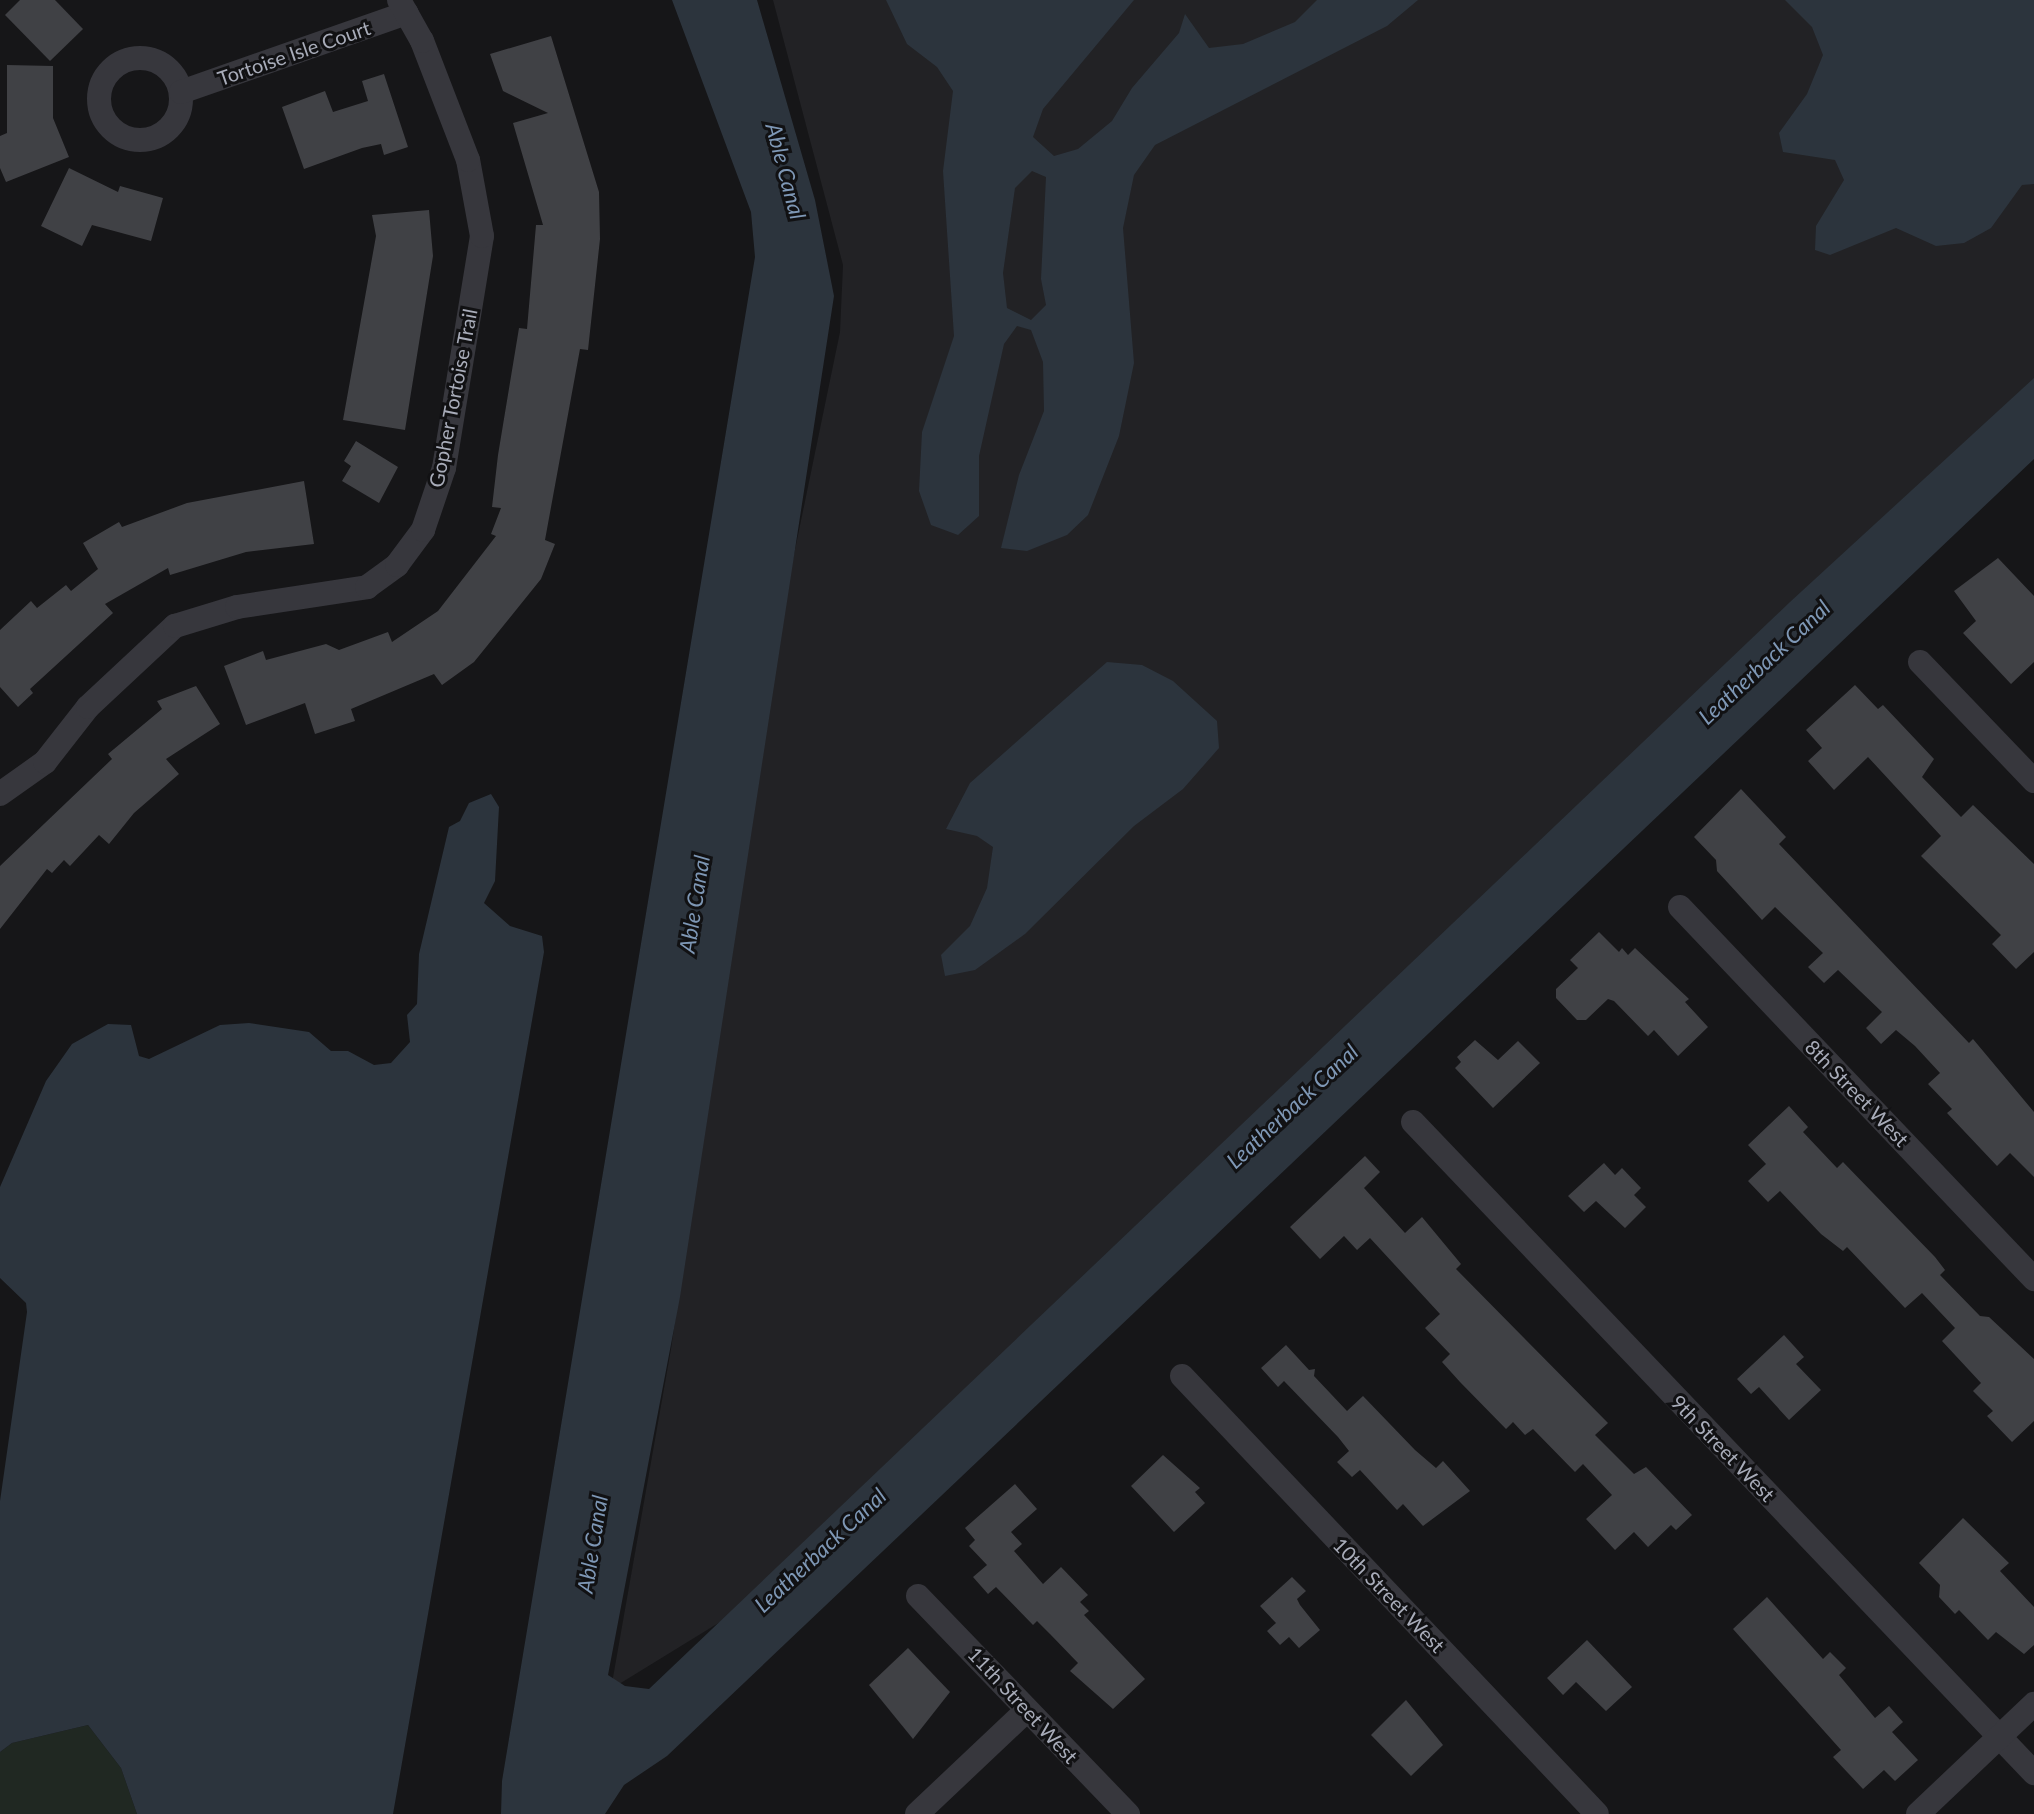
<!DOCTYPE html>
<html>
<head>
<meta charset="utf-8">
<style>
	body { margin:0 }
	#map { position:relative; width:2034px; height:1814px; overflow:hidden; background:#161618; font-family:Lato,sans-serif }
	div>[style] { position:absolute }
	[style*='--x'] { left:calc(var(--x)*1px); top:calc(var(--y)*1px); width:calc(var(--w)*1px); rotate:calc(var(--a)*1deg) }
	.built>* { inset:0; background:#222225 }
	.green>* { inset:0; background:#202822 }
	.water>* { inset:0; background:#2c343d }
	.building>* { inset:0; background:#404145 }
	.street>* { height:24px; margin:-12px; padding:0 12px; transform-origin:12px; border-radius:12px; background:#37373d }
	.street>.ring { margin:-12px; padding:0; box-sizing:content-box; background:none; border:24px solid #37373d; border-radius:50% }
	span { translate:-50% -50%; white-space:nowrap; text-align:center; line-height:1.15; -webkit-text-stroke:6px #111113; paint-order:stroke }
	.street-label { font-size:20px; color:#a8acb9 }
	.water-label { font-size:22px; color:#7e97b5; font-style:italic }
</style>
</head>
<body>
<div id="map">
	<div class="built">
		<div style="clip-path:polygon(773px 0,2034px 0,2034px 380px,772px 1590px,611px 1689px,671px 1349px,767px 685px,840px 332px,843px 265px)"></div>
	</div>
	<div class="green">
		<div style="clip-path:polygon(88px 1725px,121px 1768px,137px 1814px,0 1814px,0 1752px,12px 1743px)"></div>
	</div>
	<div class="water">
		<div style="clip-path:polygon(672px 0,757px 0,815px 200px,834px 296px,680px 1297px,608px 1675px,625px 1686px,649px 1689px,1790px 602px,2034px 378px,2034px 459px,667px 1756px,624px 1785px,605px 1814px,501px 1814px,502px 1781px,755px 257px,751px 212px)"></div>
		<div style="clip-path:polygon(evenodd,886px 0,1134px 0,1043px 109px,1033px 137px,1054px 156px,1078px 149px,1112px 121px,1132px 88px,1179px 33px,1185px 14px,1209px 48px,1243px 44px,1295px 22px,1317px 0,1418px 0,1387px 26px,1155px 145px,1134px 175px,1123px 228px,1134px 363px,1119px 436px,1088px 515px,1067px 535px,1027px 551px,1001px 548px,1019px 475px,1044px 411px,1043px 362px,1031px 330px,1017px 326px,1004px 344px,979px 456px,979px 516px,958px 535px,931px 525px,919px 491px,922px 432px,954px 336px,943px 171px,953px 91px,937px 67px,907px 44px,886px 0,1032px 171px,1046px 177px,1041px 279px,1046px 305px,1031px 320px,1007px 308px,1003px 273px,1015px 188px,1032px 171px)"></div>
		<div style="clip-path:polygon(1785px 0,2034px 0,2034px 184px,2022px 185px,1991px 228px,1964px 243px,1936px 246px,1896px 228px,1830px 255px,1815px 250px,1816px 226px,1844px 180px,1835px 160px,1783px 152px,1779px 133px,1807px 94px,1823px 55px,1812px 27px)"></div>
		<div style="clip-path:polygon(1107px 662px,1142px 665px,1173px 681px,1217px 721px,1219px 748px,1183px 789px,1134px 826px,1025px 934px,975px 970px,945px 976px,941px 955px,970px 926px,987px 888px,993px 847px,977px 836px,946px 829px,970px 783px)"></div>
		<div style="clip-path:polygon(491px 794px,499px 807px,495px 881px,484px 903px,510px 926px,542px 936px,544px 952px,393px 1814px,137px 1814px,121px 1768px,88px 1725px,12px 1743px,0 1752px,0 1501px,27px 1312px,26px 1303px,0 1278px,0 1187px,46px 1081px,72px 1044px,108px 1024px,131px 1025px,139px 1056px,149px 1059px,220px 1025px,249px 1023px,309px 1032px,331px 1051px,348px 1051px,374px 1065px,391px 1063px,410px 1042px,407px 1015px,417px 1004px,419px 954px,449px 827px,460px 821px,469px 803px)"></div>
	</div>
	<div class="building">
		<div style="clip-path:polygon(20px 0,55px 0,83px 29px,50px 61px,5px 15px)"></div>
		<div style="clip-path:polygon(551px 36px,599px 192px,600px 239px,588px 350px,580px 349px,545px 540px,555px 544px,541px 579px,474px 662px,442px 685px,434px 674px,351px 709px,355px 721px,315px 734px,305px 703px,246px 725px,224px 666px,263px 651px,266px 660px,326px 644px,339px 650px,388px 632px,392px 642px,438px 611px,496px 536px,491px 534px,501px 508px,492px 507px,498px 455px,519px 328px,527px 329px,536px 225px,543px 225px,513px 123px,548px 113px,503px 91px,490px 54px)"></div>
		<div style="clip-path:polygon(7px 65px,53px 66px,53px 118px,69px 157px,6px 182px,0 168px,0 136px,7px 133px)"></div>
		<div style="clip-path:polygon(384px 74px,408px 147px,384px 155px,381px 144px,362px 148px,304px 169px,282px 107px,325px 91px,333px 112px,368px 101px,362px 81px)"></div>
		<div style="clip-path:polygon(69px 168px,118px 192px,120px 186px,163px 198px,151px 241px,92px 225px,82px 246px,41px 226px)"></div>
		<div style="clip-path:polygon(429px 210px,433px 256px,405px 430px,343px 420px,376px 236px,372px 215px)"></div>
		<div style="clip-path:polygon(356px 441px,398px 467px,379px 503px,342px 481px,351px 466px,344px 461px)"></div>
		<div style="clip-path:polygon(304px 481px,314px 544px,246px 552px,170px 575px,168px 568px,105px 604px,113px 613px,30px 689px,33px 693px,18px 707px,0 687px,0 630px,31px 601px,37px 608px,66px 585px,71px 591px,98px 569px,83px 543px,119px 522px,122px 527px,187px 503px)"></div>
		<div style="clip-path:polygon(1998px 558px,2034px 596px,2034px 662px,2011px 684px,1963px 633px,1976px 621px,1954px 591px)"></div>
		<div style="clip-path:polygon(1855px 685px,1878px 709px,1883px 705px,1934px 759px,1922px 777px,1961px 817px,1973px 805px,2034px 864px,2034px 952px,2016px 969px,1992px 944px,2001px 935px,1921px 856px,1941px 836px,1868px 757px,1834px 790px,1808px 761px,1822px 748px,1806px 730px)"></div>
		<div style="clip-path:polygon(196px 686px,220px 724px,166px 759px,179px 774px,134px 813px,109px 844px,99px 835px,70px 866px,64px 860px,52px 873px,47px 869px,0 929px,0 866px,112px 759px,108px 754px,162px 709px,157px 701px)"></div>
		<div style="clip-path:polygon(1741px 789px,1786px 837px,1779px 844px,1969px 1043px,1973px 1039px,2034px 1112px,2034px 1177px,2010px 1153px,1997px 1166px,1947px 1113px,1952px 1109px,1928px 1084px,1940px 1073px,1915px 1046px,1896px 1030px,1881px 1044px,1866px 1028px,1882px 1012px,1838px 970px,1824px 983px,1808px 967px,1823px 953px,1775px 907px,1762px 920px,1717px 871px,1716px 860px,1694px 837px)"></div>
		<div style="clip-path:polygon(1599px 932px,1619px 952px,1622px 948px,1628px 955px,1635px 948px,1689px 999px,1685px 1002px,1708px 1027px,1678px 1056px,1654px 1030px,1648px 1036px,1614px 1001px,1608px 999px,1586px 1020px,1577px 1020px,1556px 998px,1556px 989px,1578px 968px,1570px 960px)"></div>
		<div style="clip-path:polygon(1475px 1040px,1498px 1060px,1518px 1041px,1540px 1063px,1493px 1108px,1455px 1068px,1461px 1062px,1457px 1057px)"></div>
		<div style="clip-path:polygon(1789px 1106px,1808px 1127px,1803px 1132px,1837px 1168px,1843px 1162px,1935px 1257px,1945px 1270px,1940px 1275px,1980px 1316px,1989px 1317px,2034px 1359px,2034px 1421px,2012px 1442px,1987px 1416px,1993px 1411px,1973px 1391px,1981px 1383px,1942px 1341px,1955px 1328px,1922px 1293px,1905px 1308px,1847px 1247px,1843px 1251px,1821px 1234px,1780px 1191px,1768px 1202px,1748px 1181px,1766px 1164px,1748px 1145px)"></div>
		<div style="clip-path:polygon(1365px 1156px,1380px 1172px,1364px 1188px,1405px 1233px,1422px 1217px,1461px 1264px,1456px 1269px,1608px 1423px,1595px 1435px,1634px 1474px,1646px 1467px,1692px 1515px,1676px 1530px,1671px 1525px,1648px 1547px,1634px 1532px,1615px 1550px,1586px 1519px,1612px 1495px,1583px 1464px,1575px 1472px,1533px 1429px,1525px 1435px,1513px 1422px,1506px 1429px,1460px 1382px,1442px 1362px,1450px 1354px,1425px 1328px,1440px 1314px,1370px 1238px,1357px 1250px,1344px 1236px,1320px 1259px,1290px 1227px)"></div>
		<div style="clip-path:polygon(1604px 1163px,1615px 1175px,1622px 1168px,1641px 1188px,1634px 1195px,1646px 1207px,1625px 1228px,1596px 1201px,1584px 1212px,1568px 1196px)"></div>
		<div style="clip-path:polygon(1784px 1335px,1804px 1357px,1796px 1364px,1821px 1390px,1789px 1420px,1759px 1387px,1751px 1394px,1737px 1379px)"></div>
		<div style="clip-path:polygon(1286px 1345px,1309px 1370px,1315px 1369px,1314px 1376px,1347px 1411px,1363px 1396px,1415px 1450px,1436px 1468px,1443px 1461px,1470px 1491px,1423px 1526px,1403px 1504px,1397px 1510px,1360px 1470px,1352px 1477px,1337px 1462px,1349px 1451px,1338px 1437px,1284px 1381px,1278px 1387px,1261px 1368px)"></div>
		<div style="clip-path:polygon(1163px 1455px,1200px 1488px,1195px 1492px,1205px 1503px,1174px 1532px,1131px 1486px)"></div>
		<div style="clip-path:polygon(1015px 1484px,1037px 1509px,1011px 1532px,1022px 1544px,1014px 1551px,1043px 1584px,1061px 1567px,1088px 1595px,1080px 1602px,1089px 1611px,1084px 1615px,1145px 1679px,1113px 1709px,1070px 1671px,1078px 1663px,1050px 1634px,1037px 1621px,1033px 1625px,996px 1587px,988px 1594px,973px 1577px,987px 1565px,969px 1546px,975px 1540px,965px 1528px)"></div>
		<div style="clip-path:polygon(1963px 1518px,2009px 1563px,2000px 1571px,2034px 1607px,2034px 1645px,2024px 1654px,1996px 1632px,1988px 1640px,1959px 1610px,1955px 1614px,1939px 1597px,1940px 1585px,1919px 1563px)"></div>
		<div style="clip-path:polygon(1292px 1577px,1306px 1591px,1297px 1599px,1300px 1605px,1320px 1630px,1299px 1648px,1289px 1637px,1280px 1645px,1267px 1631px,1276px 1623px,1260px 1606px)"></div>
		<div style="clip-path:polygon(1767px 1597px,1823px 1659px,1830px 1652px,1846px 1668px,1839px 1675px,1875px 1718px,1889px 1706px,1903px 1722px,1892px 1732px,1918px 1760px,1895px 1781px,1884px 1770px,1863px 1789px,1833px 1757px,1841px 1750px,1733px 1629px)"></div>
		<div style="clip-path:polygon(1587px 1640px,1632px 1687px,1606px 1711px,1576px 1682px,1563px 1695px,1547px 1678px)"></div>
		<div style="clip-path:polygon(908px 1648px,950px 1692px,913px 1739px,869px 1685px)"></div>
		<div style="clip-path:polygon(1406px 1700px,1443px 1745px,1411px 1776px,1371px 1735px)"></div>
	</div>
	<div class="street">
		<div class="ring" style="left:99px;top:58px;width:58px;height:58px"></div>
		<div style="--x:181;--y:92;--w:239;--a:-19.3"></div>
		<div style="--x:1920;--y:662;--w:165;--a:46.2"></div>
		<div style="--x:0;--y:794;--w:55;--a:-35.4"></div>
		<div style="--x:45;--y:762;--w:70;--a:-52"></div>
		<div style="--x:88;--y:707;--w:119;--a:-43"></div>
		<div style="--x:175;--y:626;--w:65;--a:-17"></div>
		<div style="--x:237;--y:607;--w:132;--a:-8.7"></div>
		<div style="--x:367;--y:587;--w:37;--a:-36"></div>
		<div style="--x:397;--y:565;--w:44;--a:-53.4"></div>
		<div style="--x:423;--y:530;--w:65;--a:-71.3"></div>
		<div style="--x:444;--y:468;--w:235;--a:-80.7"></div>
		<div style="--x:482;--y:236;--w:77;--a:-100.4"></div>
		<div style="--x:468;--y:160;--w:128;--a:-111.1"></div>
		<div style="--x:422;--y:41;--w:47;--a:-119.3"></div>
		<div style="--x:1680;--y:907;--w:514;--a:46.42"></div>
		<div style="--x:1413;--y:1122;--w:900;--a:46.35"></div>
		<div style="--x:1182;--y:1376;--w:603;--a:46.54"></div>
		<div style="--x:918;--y:1596;--w:303;--a:46.1"></div>
		<div style="--x:917;--y:1814;--w:150;--a:-43.4"></div>
		<div style="--x:1918;--y:1814;--w:160;--a:-43.5"></div>
	</div>
	<div class="street-label">
		<span style="left:294px;top:53px;rotate:-19deg">Tortoise Isle Court</span>
		<span style="left:453px;top:398px;rotate:-79deg">Gopher Tortoise Trail</span>
		<span style="left:1857px;top:1093px;rotate:46deg">8th Street West</span>
		<span style="left:1723px;top:1448px;rotate:46deg">9th Street West</span>
		<span style="left:1389px;top:1595px;rotate:46deg">10th Street West</span>
		<span style="left:1023px;top:1705px;rotate:47deg">11th Street West</span>
	</div>
	<div class="water-label">
		<span style="left:786px;top:171px;rotate:75deg">Able Canal</span>
		<span style="left:1764px;top:662px;rotate:-43deg">Leatherback Canal</span>
		<span style="left:694px;top:904px;rotate:-81deg">Able Canal</span>
		<span style="left:1292px;top:1106px;rotate:-43deg">Leatherback Canal</span>
		<span style="left:592px;top:1544px;rotate:-81deg">Able Canal</span>
		<span style="left:820px;top:1550px;rotate:-43deg">Leatherback Canal</span>
	</div>
</div>
</body>
</html>
